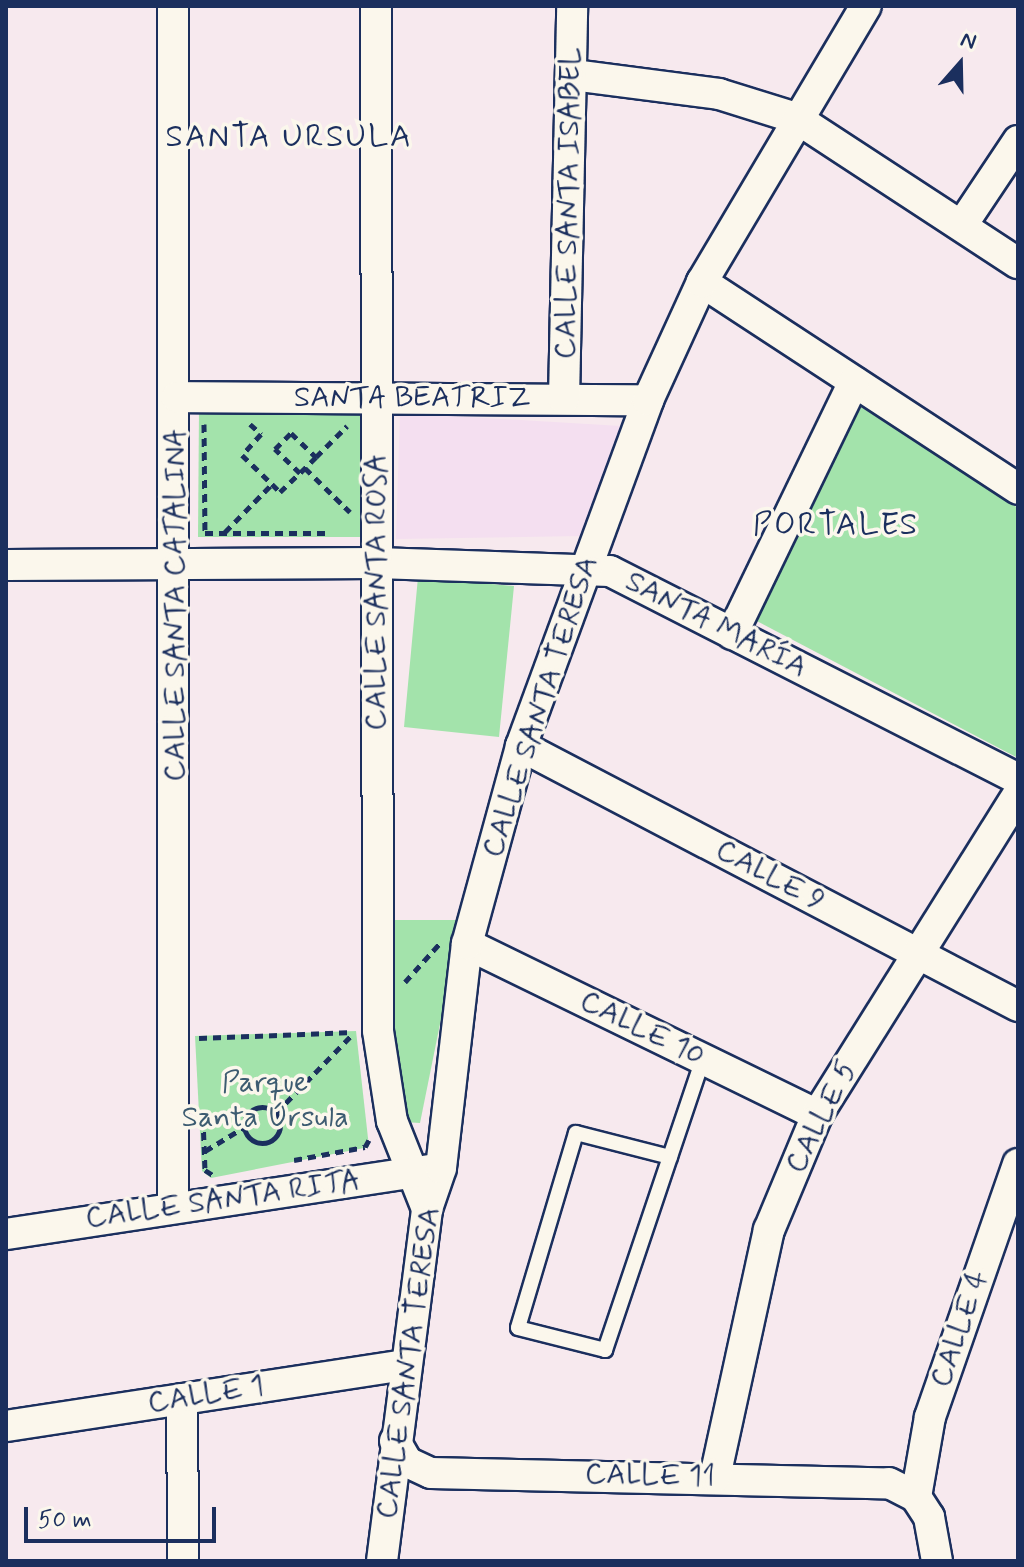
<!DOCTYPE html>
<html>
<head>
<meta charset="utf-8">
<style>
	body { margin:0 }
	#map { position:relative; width:1024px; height:1567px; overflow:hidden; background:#f7e9ee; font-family:Mynerve,sans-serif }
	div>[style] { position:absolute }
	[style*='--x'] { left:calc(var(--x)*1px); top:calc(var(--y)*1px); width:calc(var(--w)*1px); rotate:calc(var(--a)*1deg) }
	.built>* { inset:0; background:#f4dff0 }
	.green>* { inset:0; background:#a3e3ab }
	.path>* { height:5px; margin-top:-2.5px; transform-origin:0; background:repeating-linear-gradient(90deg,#1b2f5e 0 8px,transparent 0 14px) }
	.path>.ring { margin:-2.5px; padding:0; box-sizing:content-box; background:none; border:5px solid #1b2f5e; border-radius:50% }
	.roads { filter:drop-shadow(2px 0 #1b2f5e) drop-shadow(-2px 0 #1b2f5e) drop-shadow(0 2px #1b2f5e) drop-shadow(0 -2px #1b2f5e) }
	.service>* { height:14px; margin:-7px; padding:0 7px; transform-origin:7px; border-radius:7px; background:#fbf7ec }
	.minor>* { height:30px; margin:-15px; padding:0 15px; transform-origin:15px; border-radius:15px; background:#fbf7ec }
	span { translate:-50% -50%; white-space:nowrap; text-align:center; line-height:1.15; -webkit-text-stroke:7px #fbf7ec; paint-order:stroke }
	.street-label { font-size:30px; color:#1b2f5e }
	.park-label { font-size:30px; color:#3d5c71 }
	.neighbourhood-label { font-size:32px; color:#1b2f5e; letter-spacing:2px }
	.frame { position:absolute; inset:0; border:8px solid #1b2f5e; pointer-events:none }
	.north { position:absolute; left:920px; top:24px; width:80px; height:80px; -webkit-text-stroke:6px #fbf7ec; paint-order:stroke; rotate:20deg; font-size:22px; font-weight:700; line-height:32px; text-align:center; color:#1b2f5e }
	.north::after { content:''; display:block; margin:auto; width:28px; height:36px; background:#1b2f5e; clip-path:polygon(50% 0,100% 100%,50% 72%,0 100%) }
	.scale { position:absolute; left:24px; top:1507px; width:192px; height:36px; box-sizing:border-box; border:4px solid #1b2f5e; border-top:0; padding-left:10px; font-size:24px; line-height:28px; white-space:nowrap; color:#1b2f5e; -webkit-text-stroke:6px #fbf7ec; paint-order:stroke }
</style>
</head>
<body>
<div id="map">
	<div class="built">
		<div style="clip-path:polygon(400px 413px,621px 426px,582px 536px,396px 539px)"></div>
	</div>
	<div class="green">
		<div style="clip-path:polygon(855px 403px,1018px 508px,1018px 758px,749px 617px)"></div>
		<div style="clip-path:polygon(199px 410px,368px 411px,368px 537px,198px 537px)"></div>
		<div style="clip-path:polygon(418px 577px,514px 586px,499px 737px,404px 727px)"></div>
		<div style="clip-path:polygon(393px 920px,461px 920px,420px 1123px,404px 1122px,394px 1022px)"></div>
		<div style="clip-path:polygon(356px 1031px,369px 1147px,211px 1178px,202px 1171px,195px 1036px)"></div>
	</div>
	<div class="path">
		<div style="--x:204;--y:424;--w:109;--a:89.5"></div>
		<div style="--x:205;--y:533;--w:121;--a:0"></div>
		<div style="--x:250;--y:424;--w:15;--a:42"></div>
		<div style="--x:261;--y:434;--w:28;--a:132"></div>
		<div style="--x:242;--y:455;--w:42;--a:44"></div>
		<div style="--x:272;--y:484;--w:11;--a:45"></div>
		<div style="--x:280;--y:492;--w:28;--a:-44"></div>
		<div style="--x:291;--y:433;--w:35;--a:44"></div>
		<div style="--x:316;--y:457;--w:23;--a:135"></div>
		<div style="--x:300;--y:473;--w:35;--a:-136"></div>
		<div style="--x:275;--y:449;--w:23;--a:-45"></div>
		<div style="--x:316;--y:457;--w:44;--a:-45"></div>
		<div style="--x:305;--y:468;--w:63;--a:44.4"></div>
		<div style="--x:225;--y:532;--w:67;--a:-45.6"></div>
		<div style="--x:405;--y:982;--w:54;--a:-48"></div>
		<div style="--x:199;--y:1038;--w:154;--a:-2.2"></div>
		<div class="ring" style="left:244px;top:1107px;width:31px;height:31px"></div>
		<div style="--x:276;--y:1113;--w:107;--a:-45.8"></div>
		<div style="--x:203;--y:1118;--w:52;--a:87.8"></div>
		<div style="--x:205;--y:1170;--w:9;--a:32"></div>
		<div style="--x:205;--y:1151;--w:44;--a:-31.2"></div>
		<div style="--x:294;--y:1160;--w:72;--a:-10.4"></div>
		<div style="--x:365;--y:1147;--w:8;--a:-60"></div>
	</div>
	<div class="roads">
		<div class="service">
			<div style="--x:670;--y:1157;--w:97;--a:-165.7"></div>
			<div style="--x:576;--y:1133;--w:203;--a:106.6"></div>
			<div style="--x:518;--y:1328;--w:90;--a:14.2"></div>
			<div style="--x:605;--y:1350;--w:307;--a:-71.4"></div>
		</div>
		<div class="minor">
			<div style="--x:173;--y:6;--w:1198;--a:90"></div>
			<div style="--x:376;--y:6;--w:1025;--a:89.89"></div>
			<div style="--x:378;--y:1031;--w:91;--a:81.2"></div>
			<div style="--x:392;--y:1121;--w:95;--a:68.3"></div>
			<div style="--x:573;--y:75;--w:147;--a:7.4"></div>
			<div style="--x:719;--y:94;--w:81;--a:17.3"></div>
			<div style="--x:796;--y:118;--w:265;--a:33.2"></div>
			<div style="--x:962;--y:225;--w:101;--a:-56.3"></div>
			<div style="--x:702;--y:282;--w:378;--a:33.2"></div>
			<div style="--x:177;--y:397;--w:471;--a:0.4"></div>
			<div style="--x:564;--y:399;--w:393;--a:-88.8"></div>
			<div style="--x:6;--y:565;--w:371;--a:-0.3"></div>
			<div style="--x:377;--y:563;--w:233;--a:2"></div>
			<div style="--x:610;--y:571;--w:458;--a:27"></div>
			<div style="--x:732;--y:634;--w:280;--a:-64.2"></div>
			<div style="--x:521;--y:746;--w:561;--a:27.62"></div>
			<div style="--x:467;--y:944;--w:390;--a:26"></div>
			<div style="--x:6;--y:1234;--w:430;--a:-8.6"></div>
			<div style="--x:182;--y:1399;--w:162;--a:89.6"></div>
			<div style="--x:6;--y:1426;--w:405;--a:-8.7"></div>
			<div style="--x:395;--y:1441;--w:24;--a:60"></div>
			<div style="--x:407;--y:1462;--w:26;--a:25"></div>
			<div style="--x:431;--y:1473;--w:458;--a:1.3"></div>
			<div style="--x:889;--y:1483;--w:30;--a:27"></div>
			<div style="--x:916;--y:1497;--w:24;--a:57"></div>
			<div style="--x:929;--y:1517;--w:45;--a:79.7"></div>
			<div style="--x:715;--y:1477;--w:253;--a:-77.7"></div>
			<div style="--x:769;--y:1230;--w:125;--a:-67.3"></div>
			<div style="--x:817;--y:1115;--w:378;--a:-57.9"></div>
			<div style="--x:916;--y:1497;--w:81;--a:-80.1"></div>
			<div style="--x:930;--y:1417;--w:268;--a:-70.8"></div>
			<div style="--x:382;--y:1561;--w:355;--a:-82.7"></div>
			<div style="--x:427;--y:1209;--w:43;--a:-71.1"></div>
			<div style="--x:441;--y:1168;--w:226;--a:-83.4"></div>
			<div style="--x:467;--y:944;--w:205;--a:-74.7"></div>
			<div style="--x:521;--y:746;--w:369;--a:-69.8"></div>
			<div style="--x:648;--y:400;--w:130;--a:-65.4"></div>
			<div style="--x:702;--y:282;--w:321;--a:-59.3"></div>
		</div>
	</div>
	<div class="street-label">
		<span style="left:569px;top:203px;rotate:-89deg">CALLE SANTA ISABEL</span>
		<span style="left:412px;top:398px">SANTA BEATRIZ</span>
		<span style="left:377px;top:592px;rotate:-90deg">CALLE SANTA ROSA</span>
		<span style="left:176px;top:605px;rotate:-90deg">CALLE SANTA CATALINA</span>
		<span style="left:716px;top:625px;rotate:27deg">SANTA MARÍA</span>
		<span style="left:541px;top:707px;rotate:-72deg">CALLE SANTA TERESA</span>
		<span style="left:770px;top:876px;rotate:28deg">CALLE 9</span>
		<span style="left:642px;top:1029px;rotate:26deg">CALLE 10</span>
		<span style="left:822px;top:1117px;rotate:-63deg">CALLE 5</span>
		<span style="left:223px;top:1200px;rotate:-8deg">CALLE SANTA RITA</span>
		<span style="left:960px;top:1329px;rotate:-71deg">CALLE 4</span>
		<span style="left:409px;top:1363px;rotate:-82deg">CALLE SANTA TERESA</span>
		<span style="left:206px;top:1395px;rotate:-9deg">CALLE 1</span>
		<span style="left:650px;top:1476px;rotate:1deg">CALLE 11</span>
	</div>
	<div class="park-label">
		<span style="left:265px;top:1100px">Parque<br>Santa Úrsula</span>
	</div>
	<div class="neighbourhood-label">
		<span style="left:289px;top:137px">SANTA URSULA</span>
		<span style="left:836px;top:525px">PORTALES</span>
	</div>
	<div class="frame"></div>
	<div class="north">N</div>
	<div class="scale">50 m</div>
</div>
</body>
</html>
